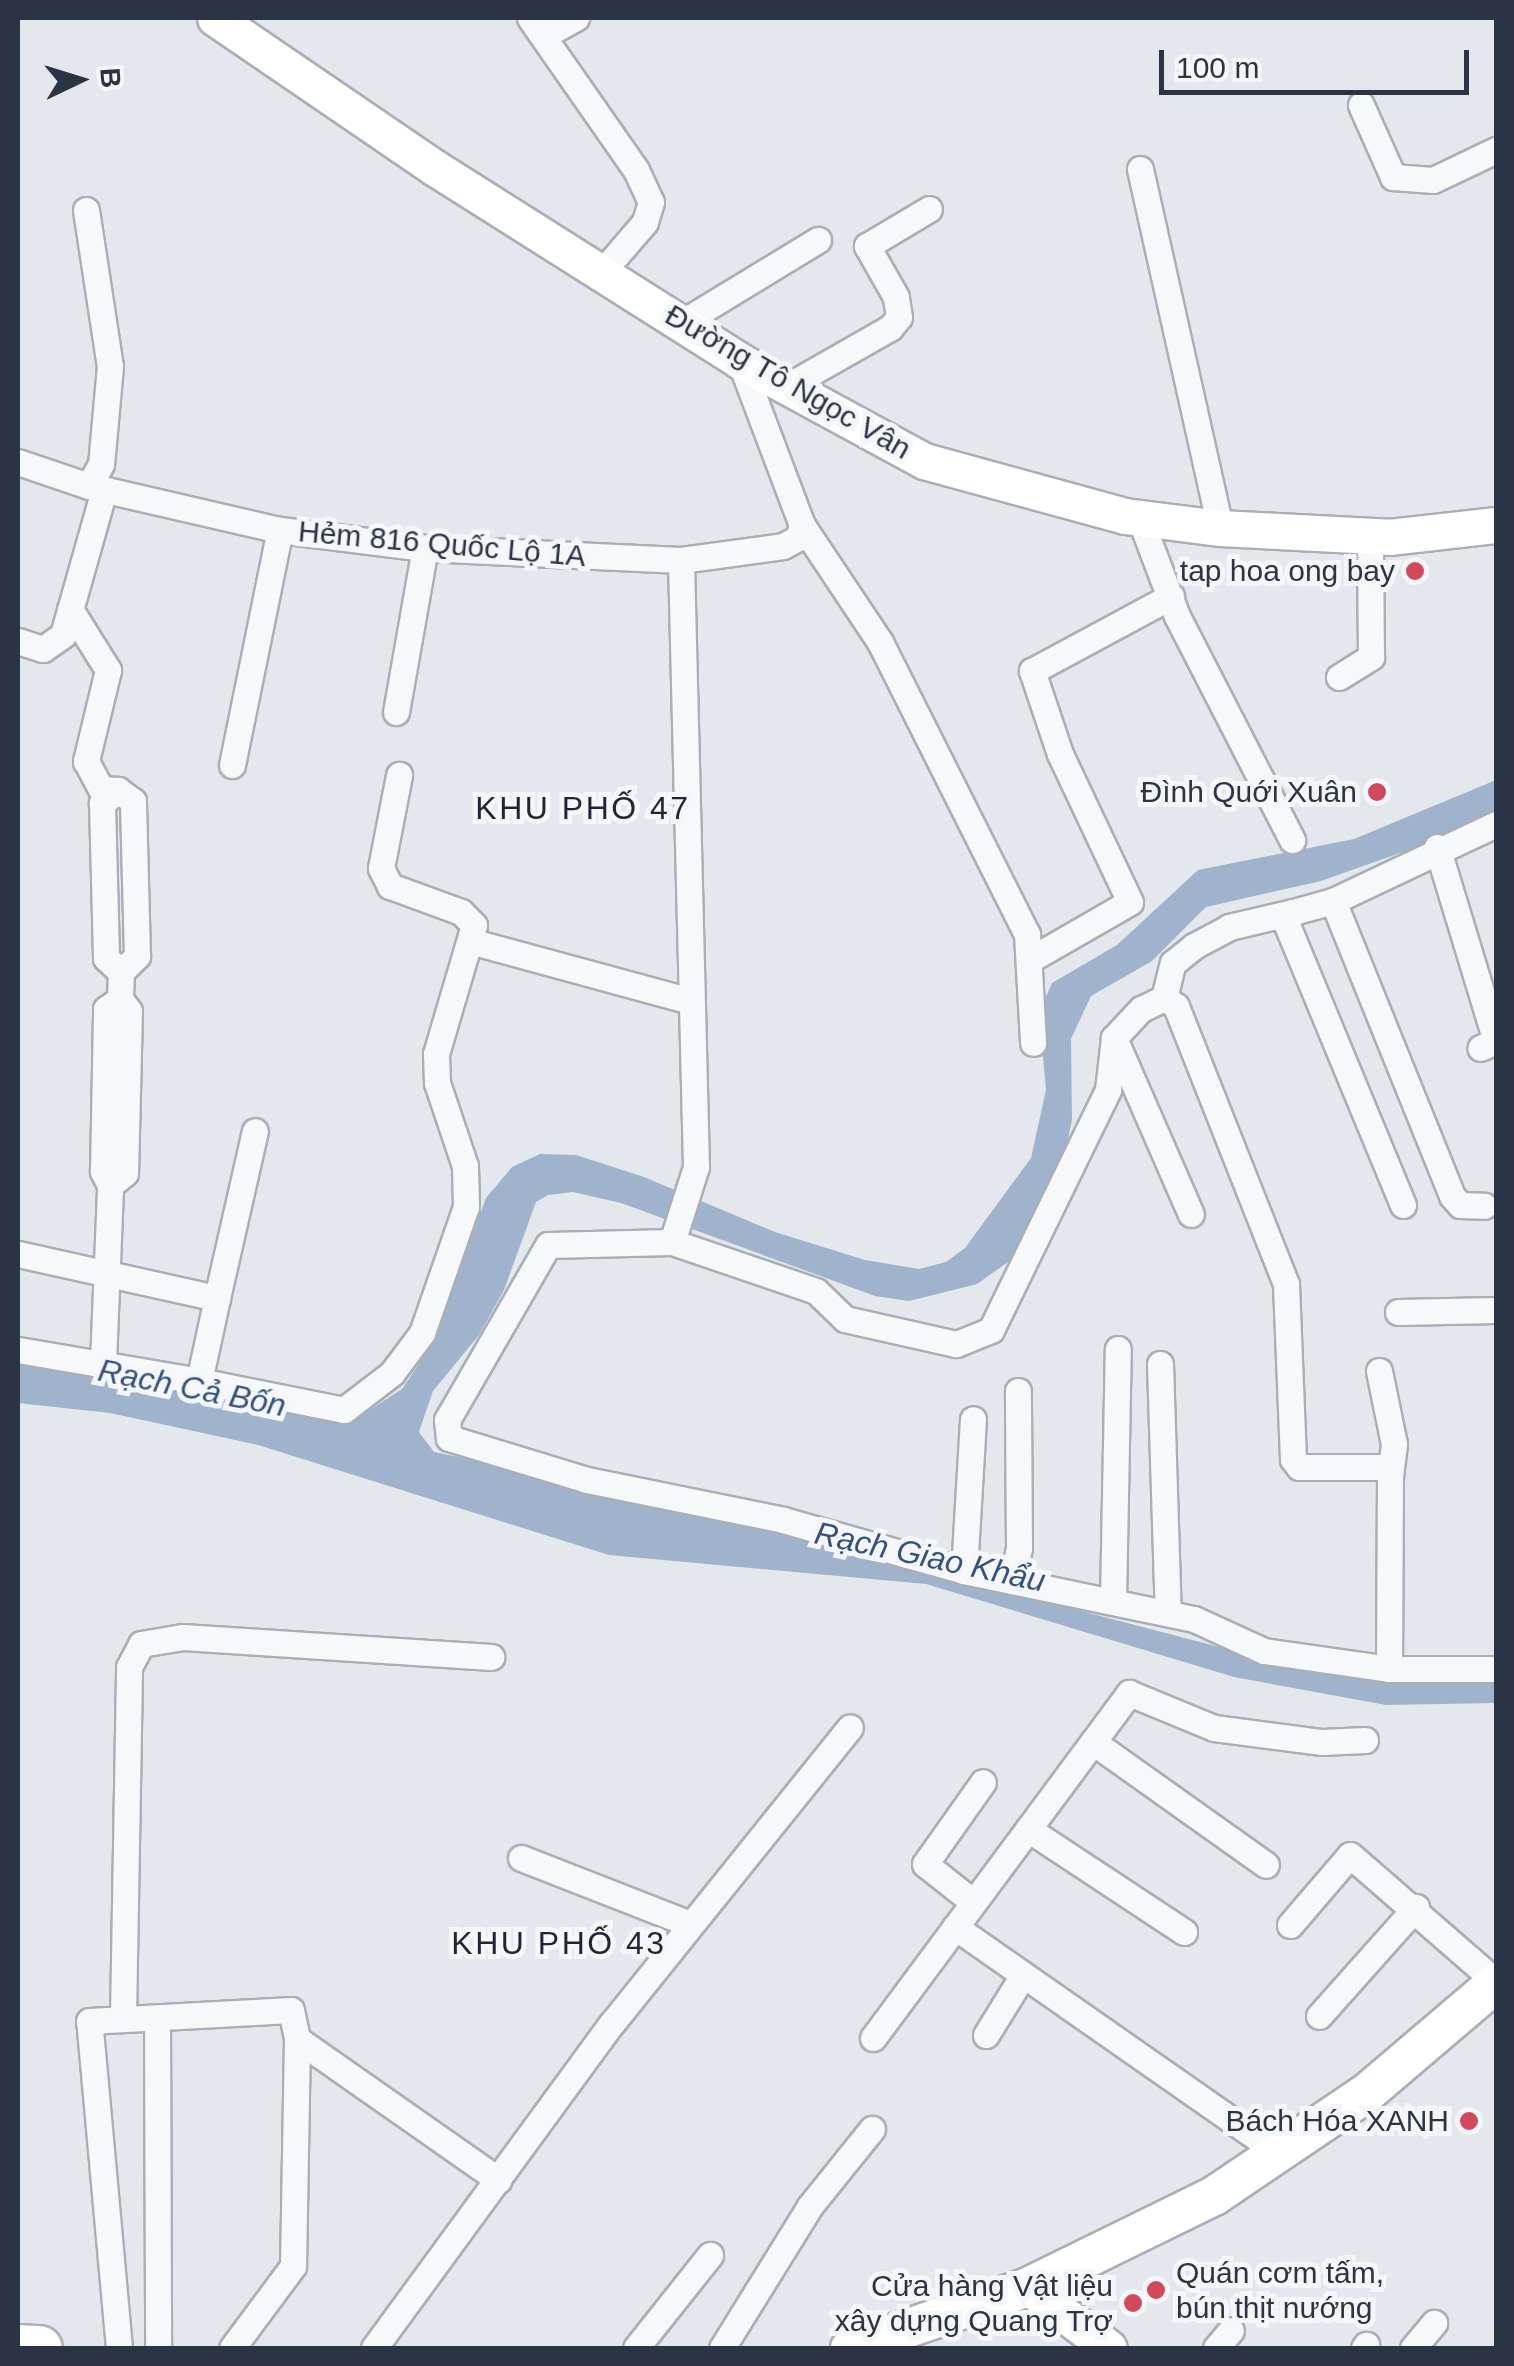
<!DOCTYPE html>
<html>
<head>
<meta charset="utf-8">
<style>
	body { margin:0 }
	#map { position:relative; width:1514px; height:2366px; overflow:hidden; background:#e4e7ec; font-family:Arial,sans-serif }
	div>[style] { position:absolute }
	[style*='--x'] { left:calc(var(--x)*1px); top:calc(var(--y)*1px); width:calc(var(--w)*1px); rotate:calc(var(--a)*1deg) }
	.water>* { inset:0; background:#9fb4cc }
	.roads { filter:drop-shadow(2px 0 #a9aeb7) drop-shadow(-2px 0 #a9aeb7) drop-shadow(0 2px #a9aeb7) drop-shadow(0 -2px #a9aeb7) }
	.street>* { height:25px; margin:-12.5px; padding:0 12.5px; transform-origin:12.5px; border-radius:12.5px; background:#f7f8fa }
	.secondary>* { height:35px; margin:-17.5px; padding:0 17.5px; transform-origin:17.5px; border-radius:17.5px; background:#fff }
	.primary>* { height:38px; margin:-19px; padding:0 19px; transform-origin:19px; border-radius:19px; background:#fff }
	.highway>* { height:45px; margin:-22.5px; padding:0 22.5px; transform-origin:22.5px; border-radius:22.5px; background:#fff }
	.dots>* { width:28px; height:28px; translate:-50% -50%; box-sizing:border-box; border:5px solid #f4f6f9; border-radius:50% }
	span { translate:-50% -50%; white-space:nowrap; text-align:center; line-height:1.15; -webkit-text-stroke:10px #f4f6f9; paint-order:stroke }
	.street-label { font-size:30px; color:#2b3445 }
	.poi-label { font-size:30px; color:#2b3445 }
	.right { translate:-100% -50%; text-align:right }
	.left { translate:0 -50%; text-align:left }
	.neighbourhood-label { font-size:32px; color:#1d2536; letter-spacing:2.5px }
	.water-label { font-size:32px; color:#34527a; font-style:italic }
	.frame { position:absolute; inset:0; border:20px solid #2b3445; pointer-events:none }
	.north { position:absolute; left:30px; top:30px; width:100px; height:100px; -webkit-text-stroke:8px #f4f6f9; paint-order:stroke; rotate:86deg; font-size:28px; font-weight:700; line-height:40px; text-align:center; color:#2b3445 }
	.north::after { content:''; display:block; margin:auto; width:35px; height:45px; background:#2b3445; clip-path:polygon(50% 0,100% 100%,50% 72%,0 100%) }
	.scale { position:absolute; left:1159px; top:50px; width:310px; height:45px; box-sizing:border-box; border:5px solid #2b3445; border-top:0; padding-left:12px; font-size:30px; line-height:35px; white-space:nowrap; color:#2b3445; -webkit-text-stroke:8px #f4f6f9; paint-order:stroke }
</style>
</head>
<body>
<div id="map">
	<div class="water">
		<div style="clip-path:polygon(1496px 780px,1496px 819px,1321px 881px,1206px 907px,1152px 961px,1091px 996px,1071px 1039px,1072px 1120px,1061px 1173px,1041px 1220px,1008px 1262px,977px 1284px,909px 1301px,875px 1296px,621px 1203px,573px 1192px,548px 1195px,536px 1202px,504px 1290px,479px 1335px,433px 1391px,419px 1432px,434px 1452px,610px 1488px,1296px 1667px,1496px 1674px,1496px 1703px,1386px 1705px,1234px 1677px,926px 1584px,609px 1555px,258px 1445px,110px 1413px,18px 1403px,18px 1361px,229px 1392px,281px 1412px,353px 1421px,402px 1389px,431px 1346px,486px 1198px,512px 1167px,540px 1154px,576px 1155px,644px 1177px,775px 1232px,865px 1260px,919px 1269px,946px 1262px,965px 1248px,1031px 1158px,1046px 1090px,1039px 1013px,1052px 983px,1117px 945px,1198px 870px,1354px 839px)"></div>
	</div>
	<div class="roads">
		<div class="street">
			<div style="--x:530;--y:18;--w:185;--a:55.1"></div>
			<div style="--x:636;--y:170;--w:35;--a:65"></div>
			<div style="--x:651;--y:202;--w:21;--a:107"></div>
			<div style="--x:645;--y:222;--w:66;--a:130.7"></div>
			<div style="--x:543;--y:36;--w:38;--a:-29"></div>
			<div style="--x:1361;--y:105;--w:79;--a:66"></div>
			<div style="--x:1393;--y:177;--w:40;--a:4.3"></div>
			<div style="--x:1433;--y:180;--w:70;--a:-25.5"></div>
			<div style="--x:1140;--y:169;--w:368;--a:77.4"></div>
			<div style="--x:86;--y:210;--w:158;--a:81.3"></div>
			<div style="--x:110;--y:366;--w:98;--a:95.2"></div>
			<div style="--x:101;--y:464;--w:25;--a:119"></div>
			<div style="--x:683;--y:322;--w:158;--a:-31.3"></div>
			<div style="--x:740;--y:361;--w:175;--a:69.3"></div>
			<div style="--x:802;--y:525;--w:141;--a:56.3"></div>
			<div style="--x:880;--y:642;--w:327;--a:63.3"></div>
			<div style="--x:1027;--y:934;--w:109;--a:86.8"></div>
			<div style="--x:786;--y:387;--w:120;--a:-29.6"></div>
			<div style="--x:890;--y:328;--w:14;--a:-51"></div>
			<div style="--x:899;--y:317;--w:20;--a:-99"></div>
			<div style="--x:896;--y:297;--w:59;--a:-119.6"></div>
			<div style="--x:867;--y:246;--w:72;--a:-30.8"></div>
			<div style="--x:18;--y:462;--w:75;--a:18.7"></div>
			<div style="--x:89;--y:486;--w:196;--a:13"></div>
			<div style="--x:280;--y:530;--w:146;--a:7.1"></div>
			<div style="--x:425;--y:548;--w:256;--a:2.7"></div>
			<div style="--x:681;--y:560;--w:103;--a:-7.8"></div>
			<div style="--x:783;--y:546;--w:17;--a:-28"></div>
			<div style="--x:798;--y:538;--w:14;--a:-73"></div>
			<div style="--x:1139;--y:516;--w:107;--a:69.2"></div>
			<div style="--x:1177;--y:616;--w:252;--a:62.8"></div>
			<div style="--x:70;--y:609;--w:72;--a:58.1"></div>
			<div style="--x:108;--y:670;--w:94;--a:103.6"></div>
			<div style="--x:86;--y:761;--w:32;--a:62"></div>
			<div style="--x:101;--y:789;--w:17;--a:3"></div>
			<div style="--x:18;--y:641;--w:26;--a:18"></div>
			<div style="--x:43;--y:649;--w:24;--a:-35"></div>
			<div style="--x:63;--y:635;--w:151;--a:-74.2"></div>
			<div style="--x:1339;--y:677;--w:38;--a:-32"></div>
			<div style="--x:1371;--y:657;--w:121;--a:-90.5"></div>
			<div style="--x:396;--y:712;--w:167;--a:-80"></div>
			<div style="--x:232;--y:765;--w:240;--a:-78.5"></div>
			<div style="--x:1437;--y:847;--w:203;--a:73.1"></div>
			<div style="--x:1496;--y:1041;--w:17;--a:156"></div>
			<div style="--x:1333;--y:901;--w:318;--a:68"></div>
			<div style="--x:1452;--y:1196;--w:12;--a:48"></div>
			<div style="--x:1460;--y:1205;--w:24;--a:2"></div>
			<div style="--x:470;--y:941;--w:229;--a:15.2"></div>
			<div style="--x:1031;--y:959;--w:114;--a:-29.9"></div>
			<div style="--x:1130;--y:902;--w:164;--a:-115.3"></div>
			<div style="--x:1060;--y:754;--w:88;--a:-108.6"></div>
			<div style="--x:1032;--y:671;--w:158;--a:-28.3"></div>
			<div style="--x:1164;--y:998;--w:36;--a:-76"></div>
			<div style="--x:1173;--y:963;--w:27;--a:-39"></div>
			<div style="--x:1194;--y:946;--w:40;--a:-28"></div>
			<div style="--x:1229;--y:927;--w:66;--a:-13.2"></div>
			<div style="--x:120;--y:999;--w:27;--a:-88"></div>
			<div style="--x:121;--y:972;--w:23;--a:-45"></div>
			<div style="--x:137;--y:956;--w:155;--a:-91.5"></div>
			<div style="--x:133;--y:801;--w:19;--a:-144"></div>
			<div style="--x:118;--y:790;--w:21;--a:141"></div>
			<div style="--x:102;--y:803;--w:155;--a:88.5"></div>
			<div style="--x:106;--y:958;--w:21;--a:43"></div>
			<div style="--x:1114;--y:1038;--w:192;--a:66.4"></div>
			<div style="--x:1403;--y:1205;--w:305;--a:-112.5"></div>
			<div style="--x:1286;--y:923;--w:13;--a:-58"></div>
			<div style="--x:1293;--y:912;--w:41;--a:-15.4"></div>
			<div style="--x:1333;--y:901;--w:180;--a:-25.3"></div>
			<div style="--x:672;--y:1242;--w:79;--a:-72.3"></div>
			<div style="--x:696;--y:1167;--w:607;--a:-91.42"></div>
			<div style="--x:18;--y:1254;--w:204;--a:12.5"></div>
			<div style="--x:217;--y:1298;--w:85;--a:102.2"></div>
			<div style="--x:199;--y:1381;--w:148;--a:11.3"></div>
			<div style="--x:344;--y:1410;--w:61;--a:-37.6"></div>
			<div style="--x:392;--y:1373;--w:50;--a:-53.1"></div>
			<div style="--x:422;--y:1333;--w:133;--a:-70.8"></div>
			<div style="--x:466;--y:1207;--w:41;--a:-91.4"></div>
			<div style="--x:465;--y:1166;--w:88;--a:-108.6"></div>
			<div style="--x:437;--y:1083;--w:29;--a:-92"></div>
			<div style="--x:436;--y:1054;--w:134;--a:-73.6"></div>
			<div style="--x:474;--y:925;--w:18;--a:-135"></div>
			<div style="--x:461;--y:912;--w:76;--a:-159.9"></div>
			<div style="--x:390;--y:886;--w:20;--a:-117"></div>
			<div style="--x:381;--y:868;--w:95;--a:-79"></div>
			<div style="--x:217;--y:1298;--w:171;--a:-77.2"></div>
			<div style="--x:1398;--y:1312;--w:98;--a:-1.2"></div>
			<div style="--x:18;--y:1350;--w:184;--a:9.7"></div>
			<div style="--x:103;--y:1363;--w:178;--a:-87.7"></div>
			<div style="--x:110;--y:1185;--w:16;--a:-117"></div>
			<div style="--x:103;--y:1171;--w:162;--a:-88.9"></div>
			<div style="--x:106;--y:1009;--w:17;--a:-36"></div>
			<div style="--x:120;--y:999;--w:15;--a:53"></div>
			<div style="--x:129;--y:1011;--w:162;--a:91.4"></div>
			<div style="--x:125;--y:1173;--w:19;--a:141"></div>
			<div style="--x:1160;--y:1364;--w:249;--a:88.2"></div>
			<div style="--x:1379;--y:1371;--w:75;--a:78.4"></div>
			<div style="--x:1394;--y:1444;--w:31;--a:97"></div>
			<div style="--x:964;--y:1571;--w:152;--a:-86.6"></div>
			<div style="--x:1012;--y:1581;--w:34;--a:-78"></div>
			<div style="--x:1019;--y:1548;--w:157;--a:-90.4"></div>
			<div style="--x:1113;--y:1600;--w:251;--a:-88.9"></div>
			<div style="--x:1389;--y:1669;--w:194;--a:-89.7"></div>
			<div style="--x:1390;--y:1475;--w:9;--a:-122"></div>
			<div style="--x:1385;--y:1467;--w:86;--a:180"></div>
			<div style="--x:1299;--y:1467;--w:10;--a:-127"></div>
			<div style="--x:1293;--y:1459;--w:175;--a:-92.3"></div>
			<div style="--x:1286;--y:1284;--w:299;--a:-111.6"></div>
			<div style="--x:1176;--y:1006;--w:14;--a:-146"></div>
			<div style="--x:1164;--y:998;--w:25;--a:154"></div>
			<div style="--x:1141;--y:1009;--w:40;--a:133"></div>
			<div style="--x:1114;--y:1038;--w:52;--a:96.6"></div>
			<div style="--x:1108;--y:1090;--w:267;--a:116"></div>
			<div style="--x:991;--y:1330;--w:38;--a:158"></div>
			<div style="--x:956;--y:1344;--w:114;--a:-167.3"></div>
			<div style="--x:845;--y:1319;--w:40;--a:-136"></div>
			<div style="--x:816;--y:1291;--w:152;--a:-161.2"></div>
			<div style="--x:672;--y:1242;--w:124;--a:178.6"></div>
			<div style="--x:548;--y:1245;--w:202;--a:120"></div>
			<div style="--x:447;--y:1420;--w:18;--a:84"></div>
			<div style="--x:449;--y:1438;--w:144;--a:16.9"></div>
			<div style="--x:587;--y:1480;--w:200;--a:11.5"></div>
			<div style="--x:783;--y:1520;--w:188;--a:15.7"></div>
			<div style="--x:964;--y:1571;--w:235;--a:11.8"></div>
			<div style="--x:1194;--y:1619;--w:77;--a:24.6"></div>
			<div style="--x:1264;--y:1651;--w:126;--a:8.2"></div>
			<div style="--x:1389;--y:1669;--w:107;--a:0"></div>
			<div style="--x:1093;--y:1742;--w:212;--a:35.4"></div>
			<div style="--x:1028;--y:1829;--w:187;--a:33.4"></div>
			<div style="--x:521;--y:1858;--w:181;--a:21.3"></div>
			<div style="--x:973;--y:1902;--w:61;--a:-141.6"></div>
			<div style="--x:925;--y:1864;--w:100;--a:-54.7"></div>
			<div style="--x:1290;--y:1925;--w:92;--a:-49.4"></div>
			<div style="--x:1350;--y:1855;--w:194;--a:41"></div>
			<div style="--x:955;--y:1927;--w:397;--a:34.9"></div>
			<div style="--x:1319;--y:2016;--w:146;--a:-48.3"></div>
			<div style="--x:123;--y:2017;--w:350;--a:-89"></div>
			<div style="--x:129;--y:1667;--w:26;--a:-62"></div>
			<div style="--x:141;--y:1644;--w:43;--a:-9.5"></div>
			<div style="--x:183;--y:1637;--w:309;--a:3.7"></div>
			<div style="--x:157;--y:2018;--w:330;--a:89.8"></div>
			<div style="--x:986;--y:2035;--w:70;--a:-58.3"></div>
			<div style="--x:873;--y:2038;--w:430;--a:-53.4"></div>
			<div style="--x:1129;--y:1693;--w:92;--a:22.4"></div>
			<div style="--x:1214;--y:1728;--w:109;--a:7.4"></div>
			<div style="--x:1322;--y:1742;--w:43;--a:-2.7"></div>
			<div style="--x:297;--y:2039;--w:246;--a:35"></div>
			<div style="--x:119;--y:2348;--w:328;--a:-95.2"></div>
			<div style="--x:89;--y:2021;--w:202;--a:-3.1"></div>
			<div style="--x:291;--y:2010;--w:30;--a:78"></div>
			<div style="--x:297;--y:2039;--w:227;--a:91"></div>
			<div style="--x:293;--y:2266;--w:102;--a:126.6"></div>
			<div style="--x:374;--y:2348;--w:404;--a:-53.8"></div>
			<div style="--x:613;--y:2022;--w:378;--a:-51.2"></div>
			<div style="--x:636;--y:2348;--w:119;--a:-51.5"></div>
			<div style="--x:722;--y:2348;--w:167;--a:-58.2"></div>
			<div style="--x:810;--y:2206;--w:99;--a:-51.2"></div>
			<div style="--x:1216;--y:2348;--w:23;--a:-50"></div>
			<div style="--x:1364;--y:2348;--w:4;--a:-56"></div>
			<div style="--x:1413;--y:2348;--w:33;--a:-50"></div>
		</div>
		<div class="secondary">
			<div style="--x:215;--y:18;--w:266;--a:34.3"></div>
			<div style="--x:435;--y:168;--w:361;--a:32.3"></div>
			<div style="--x:740;--y:361;--w:209;--a:28.5"></div>
			<div style="--x:924;--y:461;--w:208;--a:15.3"></div>
			<div style="--x:1125;--y:516;--w:96;--a:7.2"></div>
			<div style="--x:1220;--y:528;--w:169;--a:3"></div>
			<div style="--x:1389;--y:537;--w:108;--a:-6.4"></div>
			<div style="--x:1028;--y:2287;--w:101;--a:37"></div>
		</div>
		<div class="primary">
			<div style="--x:850;--y:2348;--w:188;--a:-18.9"></div>
			<div style="--x:1028;--y:2287;--w:207;--a:-26.1"></div>
			<div style="--x:1214;--y:2196;--w:186;--a:-34"></div>
			<div style="--x:1368;--y:2092;--w:168;--a:-40.4"></div>
		</div>
		<div class="highway">
			<div style="--x:18;--y:2347;--w:21;--a:3"></div>
		</div>
	</div>
	<div class="dots">
		<div style="left:1415px;top:571px;background:#d1495b"></div>
		<div style="left:1377px;top:792px;background:#d1495b"></div>
		<div style="left:1469px;top:2121px;background:#d1495b"></div>
		<div style="left:1156px;top:2290px;background:#d1495b"></div>
		<div style="left:1133px;top:2303px;background:#d1495b"></div>
	</div>
	<div class="street-label">
		<span style="left:788px;top:382px;rotate:30deg">Đường Tô Ngọc Vân</span>
		<span style="left:442px;top:544px;rotate:5deg">Hẻm 816 Quốc Lộ 1A</span>
	</div>
	<div class="poi-label">
		<span class="right" style="left:1395px;top:571px">tap hoa ong bay</span>
		<span class="right" style="left:1357px;top:792px">Đình Quới Xuân</span>
		<span class="right" style="left:1449px;top:2121px">Bách Hóa XANH</span>
		<span class="left" style="left:1176px;top:2290px">Quán cơm tấm,<br>bún thịt nướng</span>
		<span class="right" style="left:1113px;top:2303px">Cửa hàng Vật liệu<br>xây dựng Quang Trợ</span>
	</div>
	<div class="neighbourhood-label">
		<span style="left:583px;top:808px">KHU PHỐ 47</span>
		<span style="left:559px;top:1943px">KHU PHỐ 43</span>
	</div>
	<div class="water-label">
		<span style="left:192px;top:1388px;rotate:11deg">Rạch Cả Bốn</span>
		<span style="left:930px;top:1557px;rotate:12deg">Rạch Giao Khẩu</span>
	</div>
	<div class="frame"></div>
	<div class="north">B</div>
	<div class="scale">100 m</div>
</div>
</body>
</html>
